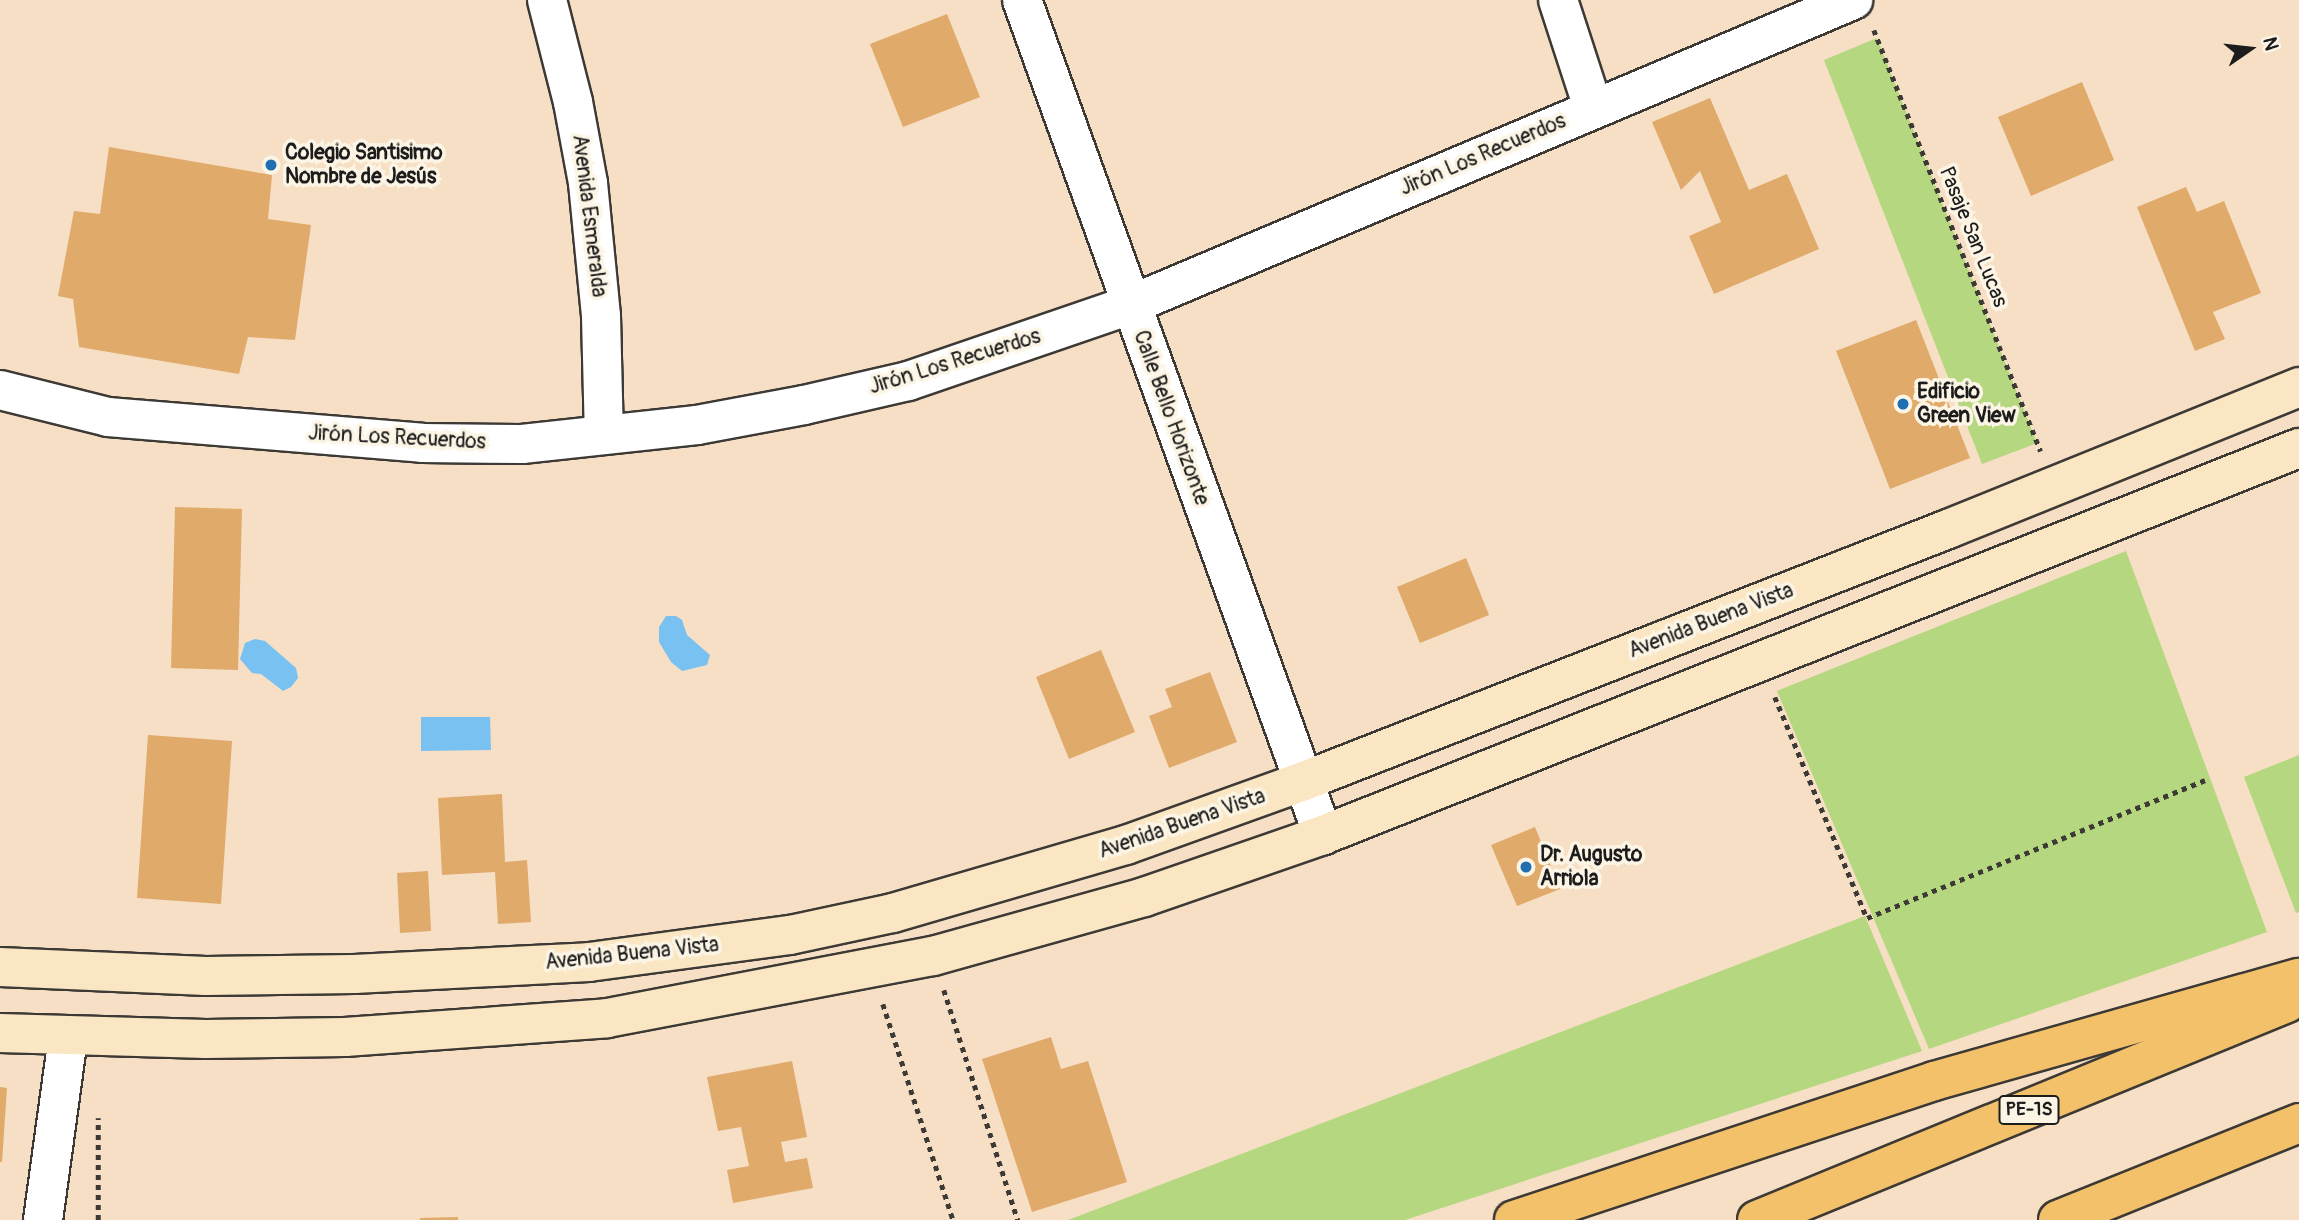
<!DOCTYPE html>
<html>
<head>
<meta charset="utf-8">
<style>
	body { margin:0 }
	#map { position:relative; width:2299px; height:1220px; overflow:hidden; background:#f6dfc4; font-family:Pangolin,sans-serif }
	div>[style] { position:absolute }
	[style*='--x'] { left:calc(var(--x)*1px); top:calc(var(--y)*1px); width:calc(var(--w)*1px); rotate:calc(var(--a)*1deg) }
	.green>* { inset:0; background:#b4d780 }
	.water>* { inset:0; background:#78c1f0 }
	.building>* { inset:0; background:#e0aa6b }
	.path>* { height:4.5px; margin-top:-2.25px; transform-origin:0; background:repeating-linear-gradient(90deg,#3d3935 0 5px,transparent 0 10px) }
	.roads { filter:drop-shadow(2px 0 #3d3935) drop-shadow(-2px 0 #3d3935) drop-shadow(0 2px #3d3935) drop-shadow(0 -2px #3d3935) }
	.minor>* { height:38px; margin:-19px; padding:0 19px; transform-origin:19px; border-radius:19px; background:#fff }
	.secondary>* { height:38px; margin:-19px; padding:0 19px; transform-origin:19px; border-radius:19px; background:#fbe6c4 }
	.motorway>* { height:38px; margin:-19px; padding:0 19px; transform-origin:19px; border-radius:19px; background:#f4c16b }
	.dots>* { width:19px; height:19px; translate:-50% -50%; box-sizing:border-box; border:4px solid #fcf5e5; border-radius:50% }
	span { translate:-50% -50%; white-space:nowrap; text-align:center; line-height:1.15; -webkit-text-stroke:7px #fcf5e5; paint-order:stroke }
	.shield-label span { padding:2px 5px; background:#fcf5e5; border:2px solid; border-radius:5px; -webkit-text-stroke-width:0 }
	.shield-label { font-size:19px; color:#1c1c1c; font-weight:700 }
	.poi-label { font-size:21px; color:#1c1c1c; font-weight:700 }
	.left { translate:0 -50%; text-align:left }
	.street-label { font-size:21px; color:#1c1c1c }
	.north { position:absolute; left:2215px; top:14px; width:70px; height:70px; -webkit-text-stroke:5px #fcf5e5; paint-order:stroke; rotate:76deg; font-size:19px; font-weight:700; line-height:28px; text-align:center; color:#1c1c1c }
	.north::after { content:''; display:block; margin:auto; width:24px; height:32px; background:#1c1c1c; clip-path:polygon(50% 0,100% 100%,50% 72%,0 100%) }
</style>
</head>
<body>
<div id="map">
	<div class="green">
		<div style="clip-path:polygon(1877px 38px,2037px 443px,1982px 464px,1824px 60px)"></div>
		<div style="clip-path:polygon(2126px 551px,2267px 932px,1929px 1049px,1777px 691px)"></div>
		<div style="clip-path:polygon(2299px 755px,2299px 912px,2296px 913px,2244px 777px)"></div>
		<div style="clip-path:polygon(1865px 916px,1922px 1051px,1405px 1220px,1068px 1220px)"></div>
	</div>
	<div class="water">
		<div style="clip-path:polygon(666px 616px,676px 616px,682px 620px,687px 635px,710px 655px,707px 665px,682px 671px,671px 662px,659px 642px,659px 627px)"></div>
		<div style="clip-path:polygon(255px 639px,265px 641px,296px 668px,298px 678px,291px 687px,283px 691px,261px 674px,252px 673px,240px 659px,245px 643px)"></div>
		<div style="clip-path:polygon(421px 717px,490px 717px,491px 750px,421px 751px)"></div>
	</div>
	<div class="building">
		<div style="clip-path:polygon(947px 14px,980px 97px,903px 127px,870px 44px)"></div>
		<div style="clip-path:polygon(2082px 82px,2114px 160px,2031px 196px,1998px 117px)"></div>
		<div style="clip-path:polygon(1710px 98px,1749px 190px,1787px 174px,1819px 249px,1714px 294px,1689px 236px,1721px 222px,1700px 171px,1681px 190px,1652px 122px)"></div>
		<div style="clip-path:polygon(109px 147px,272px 175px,268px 219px,311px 225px,295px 340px,248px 337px,239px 374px,79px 347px,73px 299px,58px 296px,74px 211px,100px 214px)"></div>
		<div style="clip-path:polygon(2186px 187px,2197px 212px,2224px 201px,2261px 293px,2213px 312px,2225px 339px,2195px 351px,2137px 207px)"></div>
		<div style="clip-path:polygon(1916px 320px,1970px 458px,1890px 489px,1836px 351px)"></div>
		<div style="clip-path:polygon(175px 507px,242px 509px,238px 670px,171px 668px)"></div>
		<div style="clip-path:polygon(1466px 558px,1489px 615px,1420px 643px,1397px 587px)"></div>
		<div style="clip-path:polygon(1101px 650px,1135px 732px,1069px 759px,1036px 677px)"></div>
		<div style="clip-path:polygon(1210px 672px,1237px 742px,1169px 768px,1149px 716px,1172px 707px,1165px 689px)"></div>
		<div style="clip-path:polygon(148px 735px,232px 741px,221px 904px,137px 898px)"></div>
		<div style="clip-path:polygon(502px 794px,505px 862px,527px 860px,531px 922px,498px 924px,495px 872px,442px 875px,438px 798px)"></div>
		<div style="clip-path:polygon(1535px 827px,1560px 889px,1517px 906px,1491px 845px)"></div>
		<div style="clip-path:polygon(428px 871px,431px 931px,400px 933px,397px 873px)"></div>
		<div style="clip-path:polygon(1051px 1037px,1061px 1069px,1088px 1061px,1127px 1182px,1032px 1212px,982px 1059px)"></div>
		<div style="clip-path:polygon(792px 1061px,807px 1137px,781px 1142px,785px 1162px,807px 1158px,813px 1188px,733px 1203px,727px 1170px,749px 1166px,741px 1127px,718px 1131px,707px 1077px)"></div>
		<div style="clip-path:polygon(0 1087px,7px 1088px,2px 1162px,0 1162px)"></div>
		<div style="clip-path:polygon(458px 1217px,458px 1220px,420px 1220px,420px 1218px)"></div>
	</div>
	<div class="path">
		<div style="--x:1874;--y:30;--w:453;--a:68.4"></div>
		<div style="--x:1775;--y:697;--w:239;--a:67.4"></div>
		<div style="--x:1867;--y:918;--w:365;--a:-22.2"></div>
		<div style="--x:944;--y:990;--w:242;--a:72.2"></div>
		<div style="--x:883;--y:1004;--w:227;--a:72"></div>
		<div style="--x:98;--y:1220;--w:102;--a:-90"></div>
	</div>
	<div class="roads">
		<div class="minor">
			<div style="--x:547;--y:0;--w:105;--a:75.7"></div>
			<div style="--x:573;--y:102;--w:82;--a:79.5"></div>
			<div style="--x:588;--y:183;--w:134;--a:84.4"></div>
			<div style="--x:601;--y:316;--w:119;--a:88.6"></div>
			<div style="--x:1022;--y:0;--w:888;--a:70.18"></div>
			<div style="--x:1558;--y:0;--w:114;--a:72"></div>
			<div style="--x:0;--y:390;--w:111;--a:14"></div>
			<div style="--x:108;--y:417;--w:315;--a:4.7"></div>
			<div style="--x:422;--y:443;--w:100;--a:0.6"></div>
			<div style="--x:522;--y:444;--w:176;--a:-6.2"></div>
			<div style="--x:697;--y:425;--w:109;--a:-10.6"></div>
			<div style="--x:804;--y:405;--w:107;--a:-13"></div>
			<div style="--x:908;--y:381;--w:235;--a:-18.9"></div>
			<div style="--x:1130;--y:305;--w:785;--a:-22.87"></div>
			<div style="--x:43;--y:1220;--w:185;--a:-82.2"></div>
		</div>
		<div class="secondary">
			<div style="--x:0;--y:967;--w:206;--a:2.5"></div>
			<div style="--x:206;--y:976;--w:148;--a:-0.8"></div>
			<div style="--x:354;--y:974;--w:235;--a:-2.9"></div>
			<div style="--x:589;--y:962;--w:203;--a:-7.7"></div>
			<div style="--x:790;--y:935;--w:105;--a:-12.1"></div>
			<div style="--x:893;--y:913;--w:243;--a:-16.3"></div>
			<div style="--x:1126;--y:845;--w:189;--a:-19.8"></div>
			<div style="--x:1304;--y:781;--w:692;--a:-21.37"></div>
			<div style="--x:1948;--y:529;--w:379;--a:-22"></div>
			<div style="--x:0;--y:1033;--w:206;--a:1.7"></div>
			<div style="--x:206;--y:1039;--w:139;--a:-0.8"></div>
			<div style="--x:345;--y:1037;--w:263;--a:-4.1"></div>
			<div style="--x:607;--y:1018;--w:332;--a:-10.8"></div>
			<div style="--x:933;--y:956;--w:219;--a:-15.6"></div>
			<div style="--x:1144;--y:897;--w:189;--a:-19.1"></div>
			<div style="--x:1323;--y:835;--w:1050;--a:-21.63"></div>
		</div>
		<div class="motorway">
			<div style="--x:1514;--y:1220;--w:442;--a:-18.3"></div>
			<div style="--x:1934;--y:1081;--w:379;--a:-15.8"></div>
			<div style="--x:1757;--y:1220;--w:573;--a:-22.27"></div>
			<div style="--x:2058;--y:1220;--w:260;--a:-21.9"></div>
		</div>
	</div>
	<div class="dots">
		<div style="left:271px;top:165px;background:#1f6fb2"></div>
		<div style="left:1903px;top:404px;background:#1f6fb2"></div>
		<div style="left:1526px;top:867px;background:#1f6fb2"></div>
	</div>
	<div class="shield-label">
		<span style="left:2029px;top:1110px">PE-1S</span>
	</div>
	<div class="poi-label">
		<span class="left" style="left:285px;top:165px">Colegio Santisimo<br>Nombre de Jesús</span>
		<span class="left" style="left:1917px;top:404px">Edificio<br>Green View</span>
		<span class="left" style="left:1540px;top:867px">Dr. Augusto<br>Arriola</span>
	</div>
	<div class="street-label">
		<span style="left:1483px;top:155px;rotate:-23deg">Jirón Los Recuerdos</span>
		<span style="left:589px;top:216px;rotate:83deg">Avenida Esmeralda</span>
		<span style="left:1973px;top:237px;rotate:68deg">Pasaje San Lucas</span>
		<span style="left:955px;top:362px;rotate:-17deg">Jirón Los Recuerdos</span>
		<span style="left:1171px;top:418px;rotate:70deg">Calle Bello Horizonte</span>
		<span style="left:397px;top:438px;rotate:3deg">Jirón Los Recuerdos</span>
		<span style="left:1711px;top:621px;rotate:-21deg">Avenida Buena Vista</span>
		<span style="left:1182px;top:824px;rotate:-19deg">Avenida Buena Vista</span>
		<span style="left:632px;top:954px;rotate:-6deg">Avenida Buena Vista</span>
	</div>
	<div class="north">N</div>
</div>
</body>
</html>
